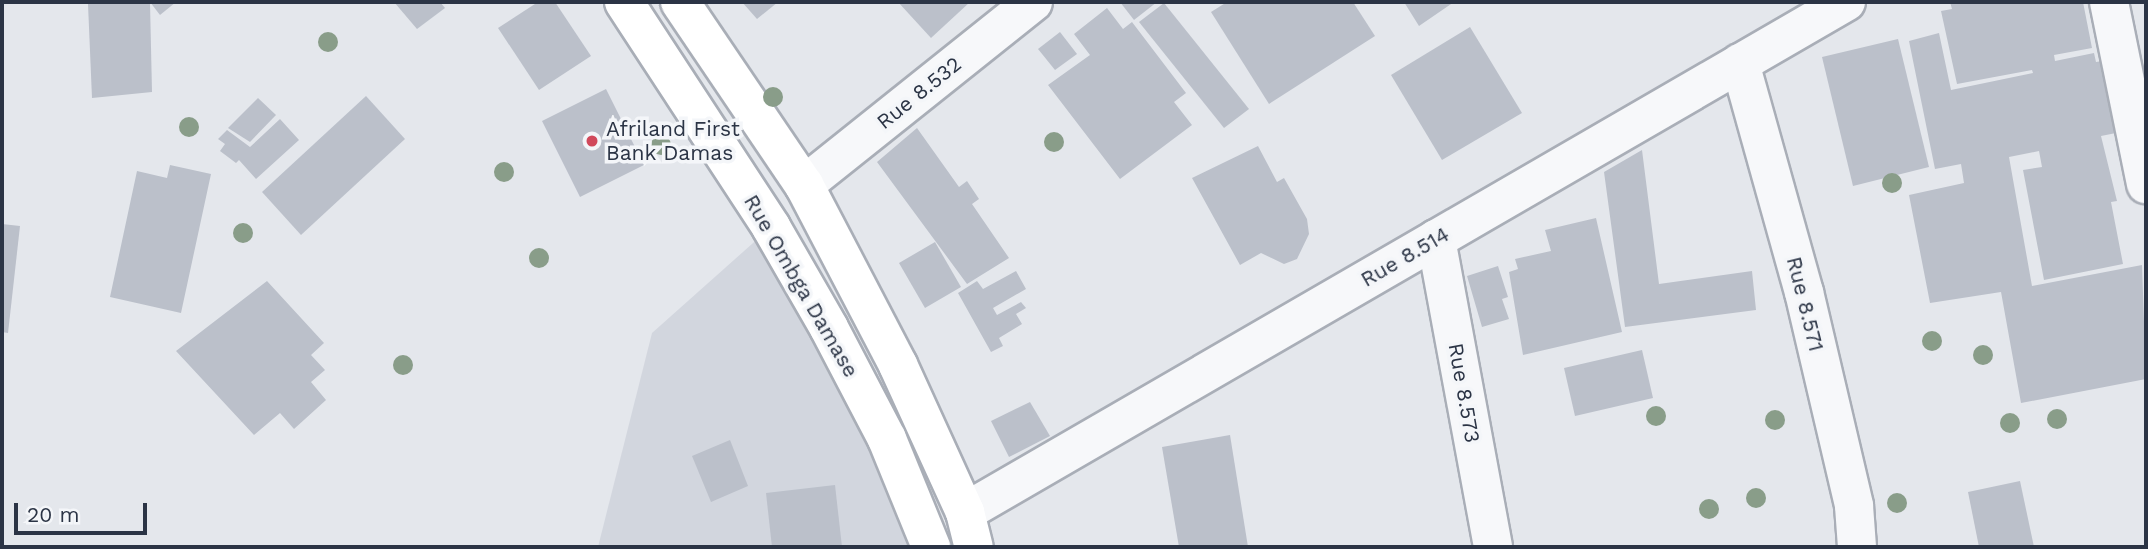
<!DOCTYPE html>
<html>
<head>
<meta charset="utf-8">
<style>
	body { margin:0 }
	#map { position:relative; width:2148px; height:549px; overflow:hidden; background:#e4e7ec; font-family:"Work Sans",sans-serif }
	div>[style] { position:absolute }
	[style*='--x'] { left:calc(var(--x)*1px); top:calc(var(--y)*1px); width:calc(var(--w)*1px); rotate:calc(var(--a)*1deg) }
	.built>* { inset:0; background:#d2d6de }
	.building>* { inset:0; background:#bbc0ca }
	.roads { filter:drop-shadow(2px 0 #a9aeb7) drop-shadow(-2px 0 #a9aeb7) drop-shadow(0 2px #a9aeb7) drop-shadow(0 -2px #a9aeb7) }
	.minor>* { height:38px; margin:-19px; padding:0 19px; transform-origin:19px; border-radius:19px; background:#f7f8fa }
	.secondary>* { height:38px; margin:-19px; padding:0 19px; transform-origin:19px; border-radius:19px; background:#fff }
	.trees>* { width:20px; height:20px; margin:-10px; border-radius:50%; background:#899d89 }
	.dots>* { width:19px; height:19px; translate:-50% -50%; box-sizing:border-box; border:4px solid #f4f6f9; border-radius:50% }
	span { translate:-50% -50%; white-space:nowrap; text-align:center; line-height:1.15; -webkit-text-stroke:7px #f4f6f9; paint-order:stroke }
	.street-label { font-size:21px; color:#2b3445 }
	.poi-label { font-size:21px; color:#2b3445 }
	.left { translate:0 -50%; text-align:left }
	.frame { position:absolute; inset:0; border:4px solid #2b3445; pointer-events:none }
	.scale { position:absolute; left:14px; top:503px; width:133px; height:32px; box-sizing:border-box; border:4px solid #2b3445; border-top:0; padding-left:9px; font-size:21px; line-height:24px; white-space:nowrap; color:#2b3445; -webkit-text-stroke:5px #f4f6f9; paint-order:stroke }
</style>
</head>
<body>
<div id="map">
	<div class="built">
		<div style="clip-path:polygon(771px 227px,931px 547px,598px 547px,652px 333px)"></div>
	</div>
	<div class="building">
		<div style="clip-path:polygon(150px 2px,176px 2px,160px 15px)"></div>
		<div style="clip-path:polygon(394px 2px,440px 2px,445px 8px,417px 29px)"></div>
		<div style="clip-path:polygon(538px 2px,555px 2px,591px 56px,539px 90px,498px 28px)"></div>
		<div style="clip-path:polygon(742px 2px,778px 2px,757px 19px)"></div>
		<div style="clip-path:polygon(898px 2px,970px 2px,931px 38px)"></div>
		<div style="clip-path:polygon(1120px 2px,1157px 2px,1134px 20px)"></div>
		<div style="clip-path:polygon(1227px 2px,1353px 2px,1375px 36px,1269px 104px,1211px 12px)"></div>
		<div style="clip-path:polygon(1404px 2px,1454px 2px,1419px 26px)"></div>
		<div style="clip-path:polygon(1950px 2px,2083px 2px,2092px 48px,2054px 55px,2055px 61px,2094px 53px,2096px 62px,2116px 59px,2126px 131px,2101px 136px,2117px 201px,2111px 202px,2123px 264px,2044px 280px,2023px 170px,2042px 167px,2039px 151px,2009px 157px,2032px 286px,2142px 265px,2146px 379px,2021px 403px,2001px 292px,1930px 303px,1909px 195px,1964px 183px,1961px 164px,1935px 169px,1909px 41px,1939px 33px,1951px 90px,2033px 73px,2032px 70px,1957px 84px,1941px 11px,1952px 9px)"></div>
		<div style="clip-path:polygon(150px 3px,152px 92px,92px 98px,88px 4px)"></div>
		<div style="clip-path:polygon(1164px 3px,1249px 109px,1224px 128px,1139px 22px)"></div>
		<div style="clip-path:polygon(1107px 8px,1123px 29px,1132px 22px,1186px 93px,1174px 102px,1192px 125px,1120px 179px,1048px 85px,1090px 55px,1074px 34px)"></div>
		<div style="clip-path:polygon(1470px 27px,1522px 113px,1442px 160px,1391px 75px)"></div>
		<div style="clip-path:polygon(1060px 32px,1077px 54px,1055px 70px,1038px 49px)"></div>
		<div style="clip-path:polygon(1898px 39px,1929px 167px,1853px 186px,1822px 57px)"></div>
		<div style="clip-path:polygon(606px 89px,644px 165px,580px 197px,542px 121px)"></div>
		<div style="clip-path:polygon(366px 96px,405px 139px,301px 235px,262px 192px)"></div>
		<div style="clip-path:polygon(258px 98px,276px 115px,250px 142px,228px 128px)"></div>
		<div style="clip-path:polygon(280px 119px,299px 140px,256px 179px,239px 160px,236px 163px,220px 151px,225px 144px,218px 139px,227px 130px,250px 147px)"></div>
		<div style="clip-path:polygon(917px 128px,959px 187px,967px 181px,979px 199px,972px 204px,1009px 258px,967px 284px,877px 162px)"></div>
		<div style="clip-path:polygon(1258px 146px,1277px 182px,1284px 178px,1307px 219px,1309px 234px,1297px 259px,1284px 264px,1261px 253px,1240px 265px,1192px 178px)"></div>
		<div style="clip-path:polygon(1642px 150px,1659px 284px,1752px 271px,1756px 310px,1625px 327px,1604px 172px)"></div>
		<div style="clip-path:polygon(170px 165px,211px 174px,181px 313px,110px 297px,137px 171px,167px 178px)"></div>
		<div style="clip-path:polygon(1596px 218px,1622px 332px,1523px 355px,1509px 272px,1518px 269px,1515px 259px,1551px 251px,1545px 230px)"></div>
		<div style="clip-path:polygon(2px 224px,20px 226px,8px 333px,2px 332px)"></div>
		<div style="clip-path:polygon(935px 242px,961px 287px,925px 308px,899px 263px)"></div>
		<div style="clip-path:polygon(1498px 266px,1508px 297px,1502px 299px,1509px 319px,1482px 327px,1467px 276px)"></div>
		<div style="clip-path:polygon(1016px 271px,1026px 289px,993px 308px,997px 315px,1021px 302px,1026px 308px,1016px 314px,1022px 324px,999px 338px,1003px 346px,991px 352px,958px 293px,977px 281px,983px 289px)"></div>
		<div style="clip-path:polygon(267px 281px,324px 343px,311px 355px,325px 370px,311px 382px,326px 400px,294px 429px,280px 413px,254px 435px,176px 351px)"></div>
		<div style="clip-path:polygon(1642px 350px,1653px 398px,1575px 416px,1564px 368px)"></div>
		<div style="clip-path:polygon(1030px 402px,1050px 436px,1009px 457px,991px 421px)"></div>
		<div style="clip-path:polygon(1230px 435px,1248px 547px,1179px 547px,1162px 447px)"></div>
		<div style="clip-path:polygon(730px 440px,748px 486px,711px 502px,692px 456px)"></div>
		<div style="clip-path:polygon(2020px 481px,2034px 547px,1979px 547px,1968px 492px)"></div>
		<div style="clip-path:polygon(835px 485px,842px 547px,772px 547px,766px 493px)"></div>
	</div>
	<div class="roads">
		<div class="minor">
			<div style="--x:2109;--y:2;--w:186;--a:78.5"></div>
			<div style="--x:1740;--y:63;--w:238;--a:74.4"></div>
			<div style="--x:1804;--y:292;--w:220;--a:76.8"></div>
			<div style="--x:1854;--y:506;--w:41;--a:85.8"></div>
			<div style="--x:804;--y:185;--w:293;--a:-38.6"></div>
			<div style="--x:1436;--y:239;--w:313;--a:79.5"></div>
			<div style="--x:965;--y:512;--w:1018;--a:-30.07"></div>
		</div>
		<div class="secondary">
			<div style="--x:624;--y:2;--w:269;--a:56.8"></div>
			<div style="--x:771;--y:227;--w:116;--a:60.1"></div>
			<div style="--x:829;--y:328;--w:125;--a:62.4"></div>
			<div style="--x:887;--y:439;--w:117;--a:67.8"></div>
			<div style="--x:680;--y:2;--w:221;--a:55.9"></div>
			<div style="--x:804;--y:185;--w:203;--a:62.4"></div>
			<div style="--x:898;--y:365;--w:162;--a:65.5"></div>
			<div style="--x:965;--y:512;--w:36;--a:76"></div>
		</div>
	</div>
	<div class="trees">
		<div style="left:328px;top:42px"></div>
		<div style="left:773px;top:97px"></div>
		<div style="left:189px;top:127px"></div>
		<div style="left:1054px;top:142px"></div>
		<div style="left:661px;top:145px"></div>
		<div style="left:504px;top:172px"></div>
		<div style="left:1892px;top:183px"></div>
		<div style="left:243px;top:233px"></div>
		<div style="left:539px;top:258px"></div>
		<div style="left:1932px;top:341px"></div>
		<div style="left:1983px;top:355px"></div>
		<div style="left:403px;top:365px"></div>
		<div style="left:1656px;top:416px"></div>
		<div style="left:2057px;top:419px"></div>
		<div style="left:1775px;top:420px"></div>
		<div style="left:2010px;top:423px"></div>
		<div style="left:1756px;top:498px"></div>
		<div style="left:1897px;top:503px"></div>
		<div style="left:1709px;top:509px"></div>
	</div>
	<div class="dots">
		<div style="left:592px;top:141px;background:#d1495b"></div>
	</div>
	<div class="street-label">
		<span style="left:919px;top:93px;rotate:-39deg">Rue 8.532</span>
		<span style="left:1405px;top:257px;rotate:-30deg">Rue 8.514</span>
		<span style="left:801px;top:286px;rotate:60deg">Rue Ombga Damase</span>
		<span style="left:1805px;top:304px;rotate:76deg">Rue 8.571</span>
		<span style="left:1464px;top:393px;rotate:80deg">Rue 8.573</span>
	</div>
	<div class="poi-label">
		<span class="left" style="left:606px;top:141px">Afriland First<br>Bank Damas</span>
	</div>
	<div class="frame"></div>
	<div class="scale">20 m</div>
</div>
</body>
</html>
